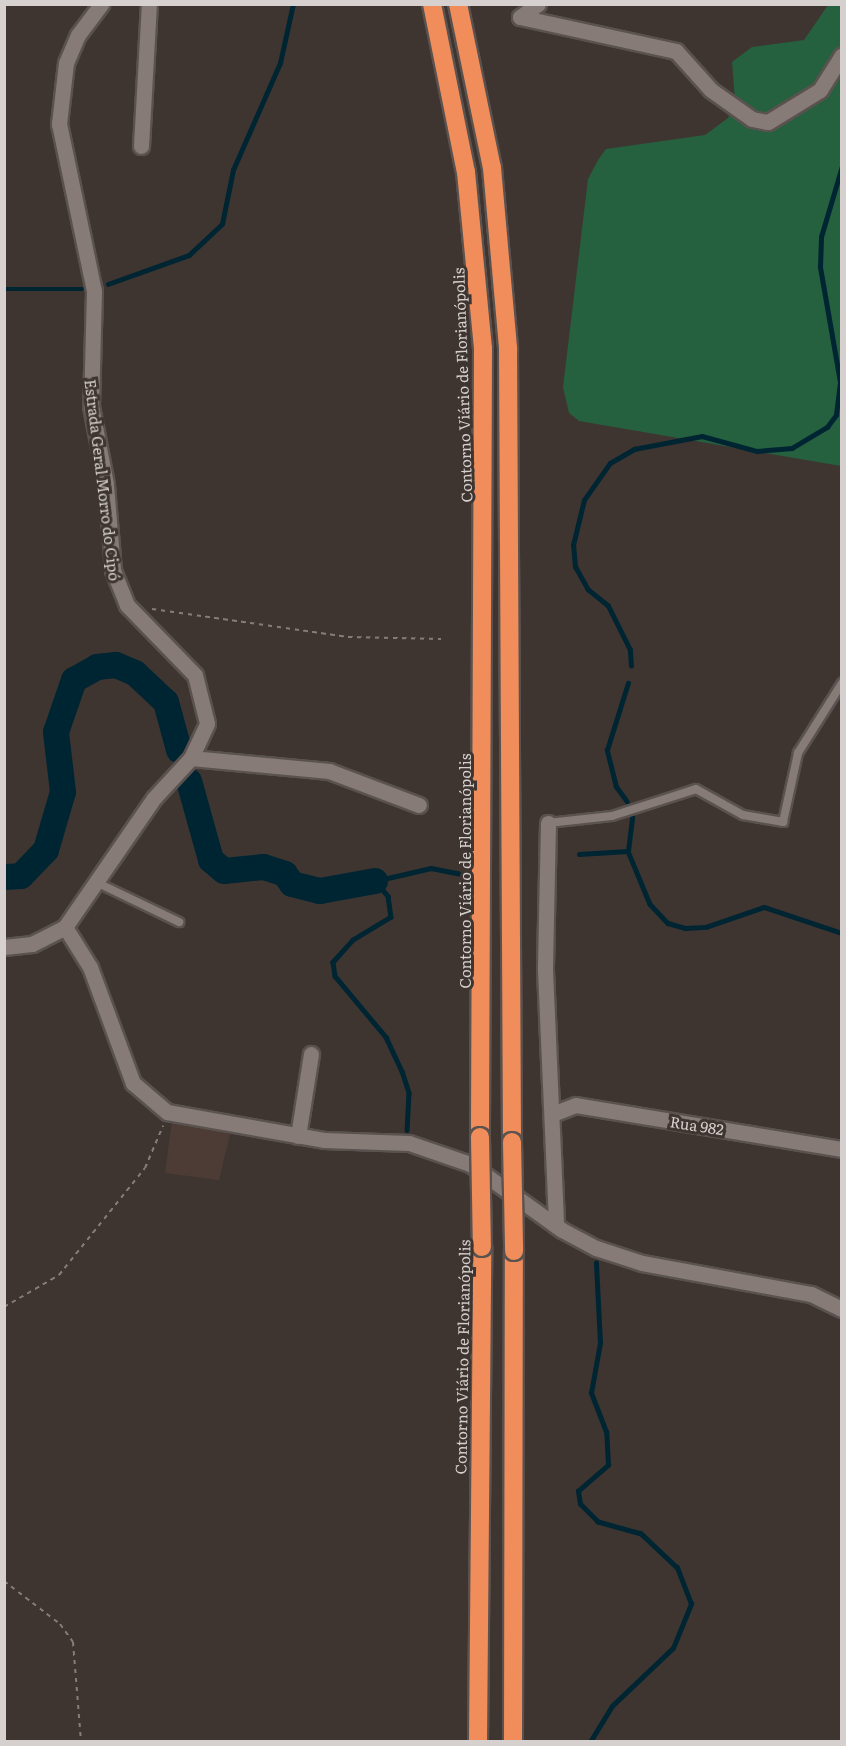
<!DOCTYPE html>
<html>
<head>
<meta charset="utf-8">
<style>
	body { margin:0 }
	#map { position:relative; width:846px; height:1746px; overflow:hidden; background:#3e3531; font-family:Literata,serif }
	div>[style] { position:absolute }
	[style*='--x'] { left:calc(var(--x)*1px); top:calc(var(--y)*1px); width:calc(var(--w)*1px); rotate:calc(var(--a)*1deg) }
	.built>* { inset:0; background:#4c3c35 }
	.green>* { inset:0; background:#25603f }
	.stream>* { height:4.5px; margin:-2.25px; padding:0 2.25px; transform-origin:2.25px; border-radius:2.25px; background:#002532 }
	.river>* { height:26px; margin:-13px; padding:0 13px; transform-origin:13px; border-radius:13px; background:#002532 }
	.path>* { height:2px; margin-top:-1px; transform-origin:0; background:repeating-linear-gradient(90deg,#847d79 0 4.5px,transparent 0 9px) }
	.roads { filter:drop-shadow(2px 0 #5a524f) drop-shadow(-2px 0 #5a524f) drop-shadow(0 2px #5a524f) drop-shadow(0 -2px #5a524f) }
	.lane>* { height:8px; margin:-4px; padding:0 4px; transform-origin:4px; border-radius:4px; background:#867b76 }
	.street>* { height:15px; margin:-7.5px; padding:0 7.5px; transform-origin:7.5px; border-radius:7.5px; background:#867b76 }
	.secondary>* { height:15px; margin:-7.5px; padding:0 7.5px; transform-origin:7.5px; border-radius:7.5px; background:#867b76 }
	.highway>* { height:18px; margin:-9px; padding:0 9px; transform-origin:9px; border-radius:9px; background:#f18d5a }
	.bridges { filter:drop-shadow(2px 0 #5a524f) drop-shadow(-2px 0 #5a524f) drop-shadow(0 2px #5a524f) drop-shadow(0 -2px #5a524f) }
	.highway-bridge>* { height:18px; margin:-9px; padding:0 9px; transform-origin:9px; border-radius:9px; background:#f18d5a }
	span { translate:-50% -50%; white-space:nowrap; text-align:center; line-height:1.15; -webkit-text-stroke:6px #3e3531; paint-order:stroke }
	.street-label { font-size:15px; color:#d6d1ce }
	.frame { position:absolute; inset:0; border:6px solid #d6d1ce; pointer-events:none }
</style>
</head>
<body>
<div id="map">
	<div class="built">
		<div style="clip-path:polygon(172px 1120px,230px 1134px,219px 1180px,165px 1173px)"></div>
	</div>
	<div class="green">
		<div style="clip-path:polygon(828px 5px,841px 5px,841px 466px,579px 421px,569px 413px,563px 387px,588px 179px,598px 160px,606px 149px,705px 135px,728px 118px,735px 100px,732px 62px,752px 47px,804px 40px)"></div>
	</div>
	<div class="stream">
		<div style="--x:108;--y:284;--w:86;--a:-19.7"></div>
		<div style="--x:189;--y:255;--w:45;--a:-43.2"></div>
		<div style="--x:222;--y:224;--w:55;--a:-78.5"></div>
		<div style="--x:233;--y:170;--w:117;--a:-66.3"></div>
		<div style="--x:280;--y:63;--w:60;--a:-77.6"></div>
		<div style="--x:4;--y:289;--w:78;--a:0"></div>
		<div style="--x:631;--y:666;--w:16;--a:-94"></div>
		<div style="--x:630;--y:650;--w:49;--a:-116.6"></div>
		<div style="--x:608;--y:606;--w:26;--a:-141"></div>
		<div style="--x:588;--y:590;--w:26;--a:-119"></div>
		<div style="--x:575;--y:567;--w:22;--a:-95"></div>
		<div style="--x:573;--y:545;--w:46;--a:-76.3"></div>
		<div style="--x:584;--y:500;--w:45;--a:-54.9"></div>
		<div style="--x:610;--y:463;--w:28;--a:-30"></div>
		<div style="--x:634;--y:449;--w:69;--a:-10.8"></div>
		<div style="--x:702;--y:436;--w:57;--a:15.3"></div>
		<div style="--x:757;--y:451;--w:35;--a:-5"></div>
		<div style="--x:792;--y:448;--w:41;--a:-31"></div>
		<div style="--x:827;--y:427;--w:15;--a:-53"></div>
		<div style="--x:836;--y:415;--w:33;--a:-83"></div>
		<div style="--x:840;--y:382;--w:117;--a:-99.9"></div>
		<div style="--x:820;--y:267;--w:30;--a:-88"></div>
		<div style="--x:821;--y:237;--w:74;--a:-73.5"></div>
		<div style="--x:627;--y:802;--w:19;--a:-126"></div>
		<div style="--x:616;--y:787;--w:38;--a:-104"></div>
		<div style="--x:607;--y:750;--w:70;--a:-72.6"></div>
		<div style="--x:628;--y:851;--w:34;--a:-83"></div>
		<div style="--x:579;--y:854;--w:49;--a:-3.5"></div>
		<div style="--x:628;--y:851;--w:57;--a:67.5"></div>
		<div style="--x:650;--y:904;--w:26;--a:47"></div>
		<div style="--x:668;--y:923;--w:18;--a:16"></div>
		<div style="--x:685;--y:928;--w:21;--a:-3"></div>
		<div style="--x:706;--y:927;--w:61;--a:-19"></div>
		<div style="--x:764;--y:907;--w:82;--a:18.4"></div>
		<div style="--x:375;--y:881;--w:20;--a:49"></div>
		<div style="--x:388;--y:896;--w:21;--a:82"></div>
		<div style="--x:391;--y:917;--w:44;--a:148.8"></div>
		<div style="--x:353;--y:940;--w:30;--a:132"></div>
		<div style="--x:333;--y:962;--w:14;--a:82"></div>
		<div style="--x:335;--y:976;--w:80;--a:50.1"></div>
		<div style="--x:386;--y:1037;--w:38;--a:65"></div>
		<div style="--x:402;--y:1071;--w:23;--a:72"></div>
		<div style="--x:409;--y:1093;--w:37;--a:93"></div>
		<div style="--x:375;--y:881;--w:57;--a:-13.1"></div>
		<div style="--x:431;--y:868;--w:32;--a:11"></div>
		<div style="--x:590;--y:1742;--w:42;--a:-58.6"></div>
		<div style="--x:612;--y:1706;--w:84;--a:-43.6"></div>
		<div style="--x:673;--y:1648;--w:48;--a:-67.8"></div>
		<div style="--x:691;--y:1604;--w:39;--a:-111"></div>
		<div style="--x:677;--y:1568;--w:50;--a:-136.6"></div>
		<div style="--x:641;--y:1534;--w:45;--a:-164.4"></div>
		<div style="--x:598;--y:1522;--w:25;--a:-135"></div>
		<div style="--x:580;--y:1504;--w:13;--a:-99"></div>
		<div style="--x:578;--y:1491;--w:40;--a:-41"></div>
		<div style="--x:608;--y:1465;--w:33;--a:-93"></div>
		<div style="--x:606;--y:1432;--w:42;--a:-111"></div>
		<div style="--x:591;--y:1393;--w:51;--a:-79.8"></div>
		<div style="--x:600;--y:1343;--w:80;--a:-92.9"></div>
	</div>
	<div class="river">
		<div style="--x:189;--y:781;--w:82;--a:74.4"></div>
		<div style="--x:211;--y:860;--w:17;--a:40"></div>
		<div style="--x:224;--y:871;--w:40;--a:-5.7"></div>
		<div style="--x:264;--y:867;--w:22;--a:18"></div>
		<div style="--x:285;--y:874;--w:12;--a:55"></div>
		<div style="--x:292;--y:884;--w:29;--a:14"></div>
		<div style="--x:320;--y:891;--w:56;--a:-10.3"></div>
		<div style="--x:4;--y:877;--w:17;--a:-3"></div>
		<div style="--x:21;--y:876;--w:36;--a:-46"></div>
		<div style="--x:46;--y:850;--w:60;--a:-73.7"></div>
		<div style="--x:63;--y:792;--w:60;--a:-96.7"></div>
		<div style="--x:56;--y:732;--w:55;--a:-70.9"></div>
		<div style="--x:74;--y:680;--w:26;--a:-29"></div>
		<div style="--x:97;--y:667;--w:19;--a:-6"></div>
		<div style="--x:116;--y:665;--w:21;--a:23"></div>
		<div style="--x:135;--y:673;--w:42;--a:43.1"></div>
		<div style="--x:166;--y:702;--w:50;--a:74.8"></div>
	</div>
	<div class="path">
		<div style="--x:152;--y:609;--w:198;--a:8.1"></div>
		<div style="--x:348;--y:637;--w:93;--a:1.2"></div>
		<div style="--x:4;--y:1307;--w:64;--a:-30.2"></div>
		<div style="--x:59;--y:1275;--w:137;--a:-51.2"></div>
		<div style="--x:145;--y:1168;--w:46;--a:-66.8"></div>
		<div style="--x:4;--y:1581;--w:71;--a:37.5"></div>
		<div style="--x:60;--y:1624;--w:22;--a:54"></div>
		<div style="--x:73;--y:1642;--w:100;--a:85.4"></div>
	</div>
	<div class="roads">
		<div class="lane">
			<div style="--x:548;--y:823;--w:64;--a:-6.2"></div>
			<div style="--x:612;--y:816;--w:88;--a:-17.8"></div>
			<div style="--x:696;--y:789;--w:54;--a:29"></div>
			<div style="--x:743;--y:815;--w:41;--a:9.9"></div>
			<div style="--x:783;--y:822;--w:71;--a:-77.7"></div>
			<div style="--x:798;--y:753;--w:83;--a:-57.8"></div>
			<div style="--x:100;--y:884;--w:88;--a:25.7"></div>
		</div>
		<div class="street">
			<div style="--x:520;--y:17;--w:160;--a:12.3"></div>
			<div style="--x:676;--y:51;--w:52;--a:48.1"></div>
			<div style="--x:711;--y:90;--w:50;--a:35.3"></div>
			<div style="--x:752;--y:119;--w:16;--a:11"></div>
			<div style="--x:768;--y:122;--w:61;--a:-31.6"></div>
			<div style="--x:820;--y:90;--w:41;--a:-57.8"></div>
			<div style="--x:520;--y:17;--w:22;--a:-36"></div>
			<div style="--x:141;--y:146;--w:142;--a:-86.8"></div>
			<div style="--x:191;--y:758;--w:139;--a:5.4"></div>
			<div style="--x:329;--y:771;--w:96;--a:20.7"></div>
			<div style="--x:548;--y:823;--w:147;--a:91.2"></div>
			<div style="--x:545;--y:970;--w:256;--a:87.5"></div>
			<div style="--x:65;--y:927;--w:47;--a:58"></div>
			<div style="--x:90;--y:967;--w:124;--a:69.7"></div>
			<div style="--x:133;--y:1083;--w:45;--a:40.5"></div>
			<div style="--x:167;--y:1112;--w:159;--a:10.1"></div>
			<div style="--x:324;--y:1140;--w:85;--a:2"></div>
			<div style="--x:409;--y:1143;--w:65;--a:19"></div>
			<div style="--x:470;--y:1164;--w:113;--a:35.7"></div>
			<div style="--x:562;--y:1230;--w:38;--a:28"></div>
			<div style="--x:596;--y:1248;--w:48;--a:18.1"></div>
			<div style="--x:642;--y:1263;--w:172;--a:10.4"></div>
			<div style="--x:811;--y:1294;--w:34;--a:26"></div>
			<div style="--x:555;--y:1113;--w:22;--a:-21"></div>
			<div style="--x:576;--y:1105;--w:270;--a:9.4"></div>
			<div style="--x:298;--y:1136;--w:83;--a:-81"></div>
		</div>
		<div class="secondary">
			<div style="--x:4;--y:947;--w:28;--a:-6"></div>
			<div style="--x:32;--y:944;--w:37;--a:-27"></div>
			<div style="--x:65;--y:927;--w:157;--a:-55.4"></div>
			<div style="--x:154;--y:798;--w:54;--a:-47.2"></div>
			<div style="--x:191;--y:758;--w:38;--a:-65"></div>
			<div style="--x:207;--y:723;--w:49;--a:-104"></div>
			<div style="--x:195;--y:675;--w:98;--a:-134.2"></div>
			<div style="--x:127;--y:605;--w:38;--a:-112"></div>
			<div style="--x:113;--y:570;--w:86;--a:-94.7"></div>
			<div style="--x:106;--y:484;--w:79;--a:-100.9"></div>
			<div style="--x:91;--y:406;--w:115;--a:-88.5"></div>
			<div style="--x:94;--y:291;--w:171;--a:-101.8"></div>
			<div style="--x:59;--y:124;--w:61;--a:-83.5"></div>
			<div style="--x:66;--y:63;--w:30;--a:-67"></div>
			<div style="--x:78;--y:35;--w:39;--a:-53"></div>
		</div>
		<div class="highway">
			<div style="--x:432;--y:4;--w:171;--a:78.6"></div>
			<div style="--x:466;--y:172;--w:178;--a:84.5"></div>
			<div style="--x:483;--y:349;--w:788;--a:90.22"></div>
			<div style="--x:458;--y:4;--w:167;--a:78.3"></div>
			<div style="--x:492;--y:168;--w:181;--a:84.9"></div>
			<div style="--x:508;--y:348;--w:794;--a:89.71"></div>
			<div style="--x:478;--y:1742;--w:495;--a:-89.5"></div>
			<div style="--x:513;--y:1742;--w:491;--a:-89.9"></div>
		</div>
	</div>
	<div class="bridges">
		<div class="highway-bridge">
			<div style="--x:480;--y:1137;--w:110;--a:89"></div>
			<div style="--x:512;--y:1142;--w:109;--a:88.9"></div>
		</div>
	</div>
	<div class="street-label">
		<span style="left:462px;top:385px;rotate:-92deg">Contorno Viário de Florianópolis</span>
		<span style="left:103px;top:480px;rotate:83deg">Estrada Geral Morro do Cipó</span>
		<span style="left:465px;top:871px;rotate:-90deg">Contorno Viário de Florianópolis</span>
		<span style="left:697px;top:1125px;rotate:9deg">Rua 982</span>
		<span style="left:462px;top:1357px;rotate:-89deg">Contorno Viário de Florianópolis</span>
	</div>
	<div class="frame"></div>
</div>
</body>
</html>
